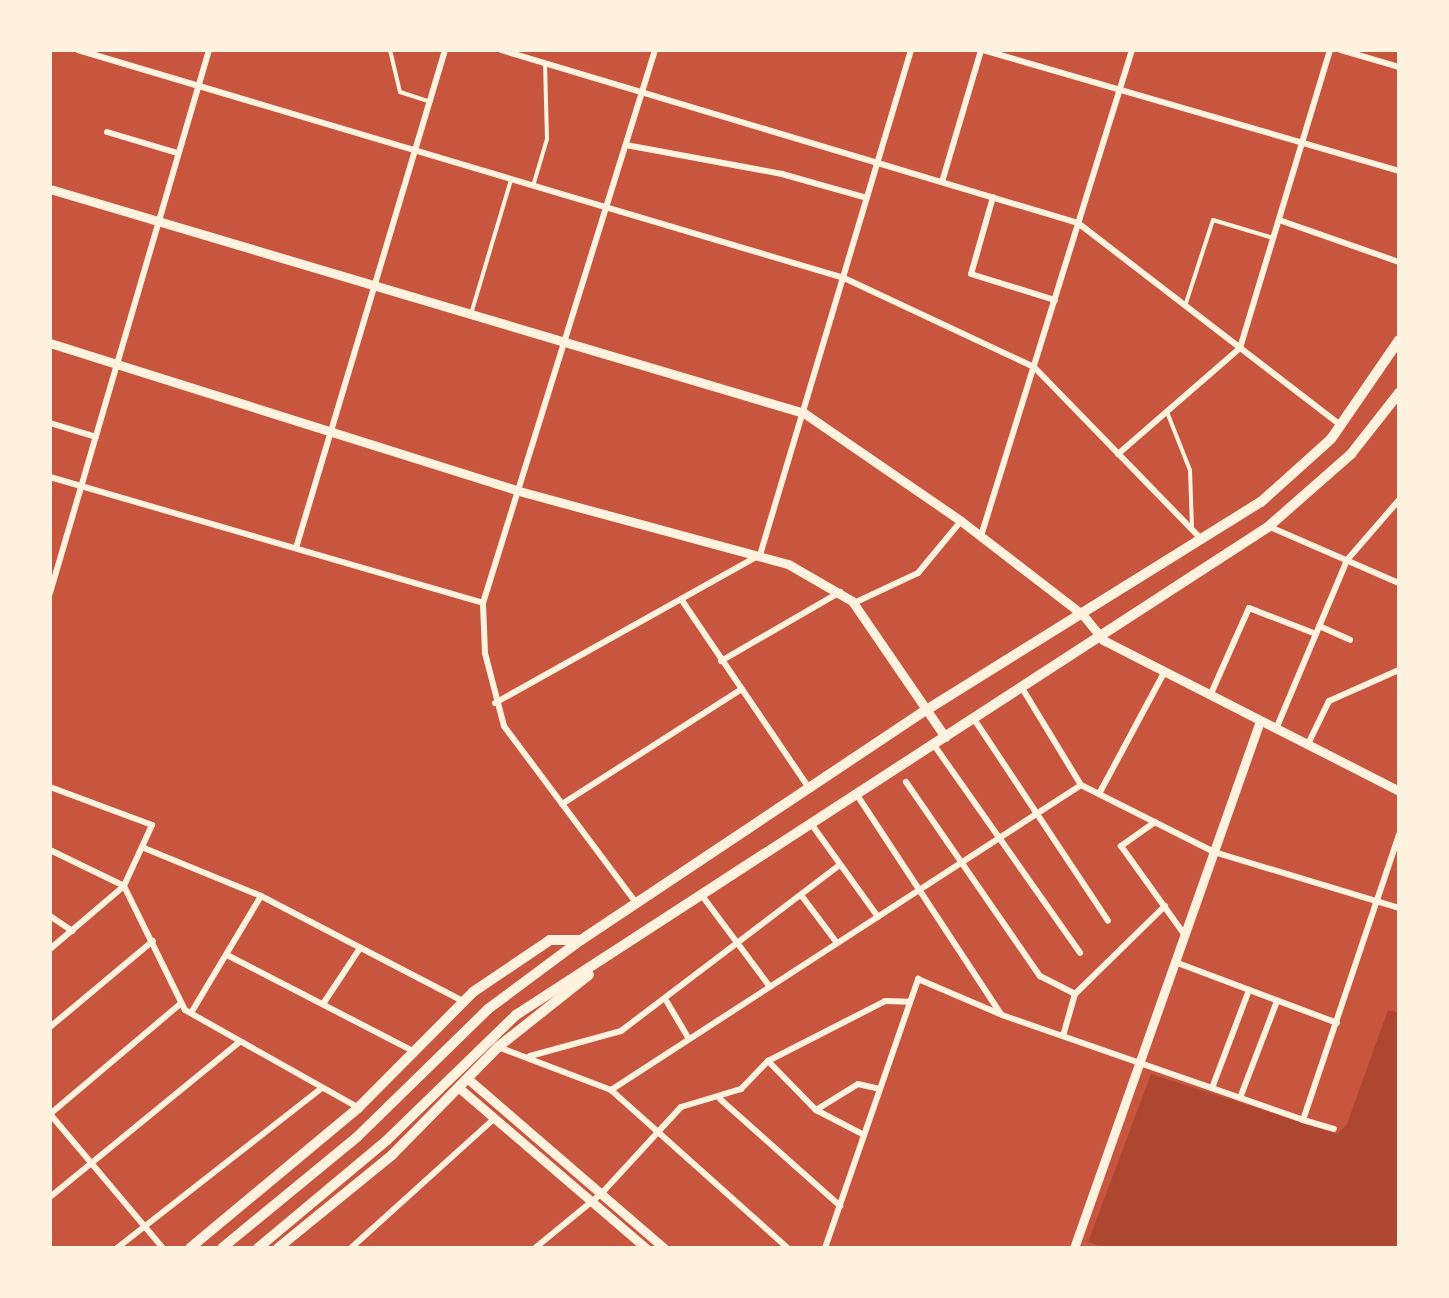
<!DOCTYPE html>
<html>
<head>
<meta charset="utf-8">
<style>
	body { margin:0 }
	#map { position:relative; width:1449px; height:1298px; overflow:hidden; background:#c8553d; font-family:Ubuntu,sans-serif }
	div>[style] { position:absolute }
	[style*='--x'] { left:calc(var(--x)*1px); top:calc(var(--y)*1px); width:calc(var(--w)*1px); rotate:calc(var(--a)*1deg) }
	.green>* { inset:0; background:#ae4732 }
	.service>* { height:4px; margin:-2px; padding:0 2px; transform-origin:2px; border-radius:2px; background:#fff3e0 }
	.minor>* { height:6px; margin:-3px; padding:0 3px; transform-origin:3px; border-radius:3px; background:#fff3e0 }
	.tertiary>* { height:9px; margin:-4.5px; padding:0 4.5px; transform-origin:4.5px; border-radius:4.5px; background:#fff3e0 }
	.secondary>* { height:9px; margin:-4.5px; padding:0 4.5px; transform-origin:4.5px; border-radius:4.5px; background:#fff3e0 }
	.primary>* { height:10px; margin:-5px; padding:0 5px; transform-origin:5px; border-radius:5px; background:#fff3e0 }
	span { translate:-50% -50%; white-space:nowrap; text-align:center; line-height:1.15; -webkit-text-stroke:8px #fff3e0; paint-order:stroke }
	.frame { position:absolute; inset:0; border:52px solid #fff3e0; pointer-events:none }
</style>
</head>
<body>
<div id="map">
	<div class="green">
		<div style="clip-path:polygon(1388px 1010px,1399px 1013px,1399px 1248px,1106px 1248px,1088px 1242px,1151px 1074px,1337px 1134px,1347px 1124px)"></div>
	</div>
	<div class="service">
		<div style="--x:390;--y:50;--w:43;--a:76.6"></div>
		<div style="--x:400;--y:92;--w:32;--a:18"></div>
		<div style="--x:533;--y:186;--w:49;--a:-73.4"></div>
		<div style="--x:547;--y:139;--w:76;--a:-91.5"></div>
		<div style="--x:1186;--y:303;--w:87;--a:-72"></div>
		<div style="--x:1213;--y:220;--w:63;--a:16.7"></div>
		<div style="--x:471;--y:314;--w:140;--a:-73.4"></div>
		<div style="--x:1167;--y:412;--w:62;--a:68.4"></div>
		<div style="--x:1190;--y:470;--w:58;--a:88"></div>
	</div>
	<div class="minor">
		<div style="--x:78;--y:50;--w:799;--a:16.58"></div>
		<div style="--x:844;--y:278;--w:210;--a:25.1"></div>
		<div style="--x:1034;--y:367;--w:240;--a:45.8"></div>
		<div style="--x:501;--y:50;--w:602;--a:16.69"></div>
		<div style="--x:1078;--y:223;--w:331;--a:37.6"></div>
		<div style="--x:983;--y:50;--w:433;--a:16.2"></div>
		<div style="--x:1341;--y:50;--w:60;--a:16.3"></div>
		<div style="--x:107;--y:132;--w:73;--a:16.7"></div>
		<div style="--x:626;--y:145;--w:159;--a:10.5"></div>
		<div style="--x:782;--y:174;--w:88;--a:15.8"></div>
		<div style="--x:942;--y:182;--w:138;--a:-73.5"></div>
		<div style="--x:993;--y:197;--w:80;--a:105.9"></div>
		<div style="--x:971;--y:274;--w:88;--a:17.2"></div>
		<div style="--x:1279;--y:220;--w:127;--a:19.3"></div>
		<div style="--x:50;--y:423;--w:48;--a:16.9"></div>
		<div style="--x:1118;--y:454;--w:162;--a:-41"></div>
		<div style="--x:1240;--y:348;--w:311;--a:-73.2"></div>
		<div style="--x:50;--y:477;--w:451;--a:16.2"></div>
		<div style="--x:1270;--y:527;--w:141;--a:23.5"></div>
		<div style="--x:981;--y:536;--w:509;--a:-72.74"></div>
		<div style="--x:296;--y:548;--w:520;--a:-73.34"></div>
		<div style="--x:50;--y:593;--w:566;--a:-73.68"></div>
		<div style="--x:681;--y:599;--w:228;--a:55.9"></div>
		<div style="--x:854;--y:603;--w:71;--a:-25.1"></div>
		<div style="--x:918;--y:573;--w:67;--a:-50.4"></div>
		<div style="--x:1319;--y:626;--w:34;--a:24"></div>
		<div style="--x:721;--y:661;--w:138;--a:-30.1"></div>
		<div style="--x:1022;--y:688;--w:114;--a:58.7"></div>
		<div style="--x:1081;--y:785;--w:149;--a:26.7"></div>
		<div style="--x:1214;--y:852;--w:193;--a:16.8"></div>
		<div style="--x:1210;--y:696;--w:96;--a:-66.1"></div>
		<div style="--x:1249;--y:608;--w:72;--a:21.2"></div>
		<div style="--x:495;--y:703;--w:304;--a:-29.2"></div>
		<div style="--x:760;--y:555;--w:527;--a:-73.35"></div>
		<div style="--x:974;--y:719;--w:242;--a:56.4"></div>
		<div style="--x:1276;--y:729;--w:183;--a:-67.2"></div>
		<div style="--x:1347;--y:560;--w:79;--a:-49.1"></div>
		<div style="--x:1308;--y:744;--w:48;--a:-64"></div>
		<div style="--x:1329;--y:701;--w:77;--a:-23.9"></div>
		<div style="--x:934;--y:745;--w:254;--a:54.9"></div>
		<div style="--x:906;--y:782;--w:236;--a:55.4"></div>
		<div style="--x:1040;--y:976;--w:39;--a:27"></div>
		<div style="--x:50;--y:787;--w:109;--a:20.4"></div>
		<div style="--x:152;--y:825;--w:67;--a:114.7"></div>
		<div style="--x:124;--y:886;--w:97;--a:139.6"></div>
		<div style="--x:1099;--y:794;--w:137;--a:-61.8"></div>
		<div style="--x:857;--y:795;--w:262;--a:56.7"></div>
		<div style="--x:562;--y:804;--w:211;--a:-32.6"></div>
		<div style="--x:1155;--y:822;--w:42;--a:144.8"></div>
		<div style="--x:1121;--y:846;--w:108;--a:54.4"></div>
		<div style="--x:812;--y:825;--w:113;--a:54.3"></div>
		<div style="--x:144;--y:848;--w:126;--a:22.3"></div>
		<div style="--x:261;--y:896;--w:228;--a:27.5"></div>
		<div style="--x:50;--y:850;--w:82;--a:25.9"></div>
		<div style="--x:124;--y:886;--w:138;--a:63.8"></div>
		<div style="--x:185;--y:1010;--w:197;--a:29.4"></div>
		<div style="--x:801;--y:895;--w:60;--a:53.1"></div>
		<div style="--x:703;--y:897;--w:112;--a:53.3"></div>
		<div style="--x:637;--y:904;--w:222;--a:-126.8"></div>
		<div style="--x:504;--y:726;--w:75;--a:-104.6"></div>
		<div style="--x:485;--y:653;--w:50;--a:-92.3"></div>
		<div style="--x:483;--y:603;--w:579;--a:-72.72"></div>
		<div style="--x:50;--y:916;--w:27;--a:34"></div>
		<div style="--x:227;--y:955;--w:209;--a:27.3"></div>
		<div style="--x:1175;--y:962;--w:173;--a:20.6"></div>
		<div style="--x:667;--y:1002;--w:43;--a:59.3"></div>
		<div style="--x:323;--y:1004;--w:67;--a:-56.5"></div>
		<div style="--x:191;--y:1013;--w:136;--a:-59.1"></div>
		<div style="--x:50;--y:1027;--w:134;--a:-39.9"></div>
		<div style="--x:1063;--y:1036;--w:44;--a:-74.1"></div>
		<div style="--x:1075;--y:994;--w:126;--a:-44.4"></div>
		<div style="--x:498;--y:1047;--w:121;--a:20.8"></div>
		<div style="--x:611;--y:1090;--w:237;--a:41.8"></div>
		<div style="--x:530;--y:1056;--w:94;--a:-15.4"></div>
		<div style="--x:621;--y:1031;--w:275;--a:-37.2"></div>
		<div style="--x:768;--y:1061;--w:69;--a:45.6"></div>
		<div style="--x:816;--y:1110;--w:54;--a:27.5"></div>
		<div style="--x:1212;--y:1088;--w:105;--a:-69.3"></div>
		<div style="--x:611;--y:1090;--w:560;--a:-32.98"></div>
		<div style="--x:1240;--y:1098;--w:104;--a:-69.1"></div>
		<div style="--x:720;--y:1099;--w:161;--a:41.7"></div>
		<div style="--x:816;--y:1110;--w:49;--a:-31.8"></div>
		<div style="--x:858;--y:1084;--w:22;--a:13"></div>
		<div style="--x:50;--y:1114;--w:175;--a:49.9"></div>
		<div style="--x:50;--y:1114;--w:170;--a:-40.2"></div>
		<div style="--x:1303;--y:1120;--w:32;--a:16"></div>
		<div style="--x:50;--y:1197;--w:243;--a:-39.3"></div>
		<div style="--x:117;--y:1248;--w:260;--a:-38"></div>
		<div style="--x:351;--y:1248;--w:193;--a:-42.1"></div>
		<div style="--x:535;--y:1248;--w:85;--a:-39.3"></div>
		<div style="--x:601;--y:1194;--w:118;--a:-47.4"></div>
		<div style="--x:681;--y:1107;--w:63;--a:-16.7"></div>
		<div style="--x:741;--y:1089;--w:39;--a:-46"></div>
		<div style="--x:768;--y:1061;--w:131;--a:-27.1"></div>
		<div style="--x:885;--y:1001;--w:24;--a:2"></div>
		<div style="--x:825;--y:1248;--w:285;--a:-70.9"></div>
		<div style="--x:918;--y:979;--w:91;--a:23.2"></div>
		<div style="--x:1002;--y:1015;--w:319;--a:19.2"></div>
		<div style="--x:1303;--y:1120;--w:301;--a:-71.4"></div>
	</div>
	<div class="tertiary">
		<div style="--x:50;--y:189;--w:787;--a:16.55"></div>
		<div style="--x:804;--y:413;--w:191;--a:34.5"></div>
		<div style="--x:961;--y:521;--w:154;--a:37.6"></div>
		<div style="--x:50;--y:343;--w:492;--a:17.5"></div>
		<div style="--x:519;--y:491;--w:279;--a:15.2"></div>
		<div style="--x:788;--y:564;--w:74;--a:30"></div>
		<div style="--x:852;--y:601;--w:165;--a:55.6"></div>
		<div style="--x:1103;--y:640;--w:332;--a:27"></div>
		<div style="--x:1074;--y:1248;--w:559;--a:-70.56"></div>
	</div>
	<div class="secondary">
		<div style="--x:1083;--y:615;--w:32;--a:51"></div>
		<div style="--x:467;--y:1078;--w:260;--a:40.8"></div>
		<div style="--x:458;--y:1087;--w:248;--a:40.6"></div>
	</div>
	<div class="primary">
		<div style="--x:190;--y:1248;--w:219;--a:-39.8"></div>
		<div style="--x:358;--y:1108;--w:163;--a:-45.2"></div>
		<div style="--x:473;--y:992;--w:93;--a:-34"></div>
		<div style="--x:550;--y:940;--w:30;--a:0"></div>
		<div style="--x:222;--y:1248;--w:175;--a:-39.4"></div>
		<div style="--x:357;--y:1137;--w:183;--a:-44.3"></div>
		<div style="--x:488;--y:1009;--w:116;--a:-36.6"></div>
		<div style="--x:581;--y:940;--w:417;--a:-33.7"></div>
		<div style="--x:928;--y:709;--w:392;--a:-31.9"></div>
		<div style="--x:1261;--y:502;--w:94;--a:-42"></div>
		<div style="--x:1331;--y:439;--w:120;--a:-55.5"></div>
		<div style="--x:258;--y:1248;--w:168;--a:-39.9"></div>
		<div style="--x:387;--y:1140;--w:180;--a:-44.1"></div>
		<div style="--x:516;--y:1015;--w:896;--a:-32.98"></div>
		<div style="--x:1268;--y:527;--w:111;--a:-41.3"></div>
		<div style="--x:1351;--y:454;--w:78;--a:-51.8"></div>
		<div style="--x:278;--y:1248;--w:147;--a:-39.2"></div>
		<div style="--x:392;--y:1155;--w:151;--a:-45.5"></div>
		<div style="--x:498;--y:1047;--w:116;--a:-38.4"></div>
	</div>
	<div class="frame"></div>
</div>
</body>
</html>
